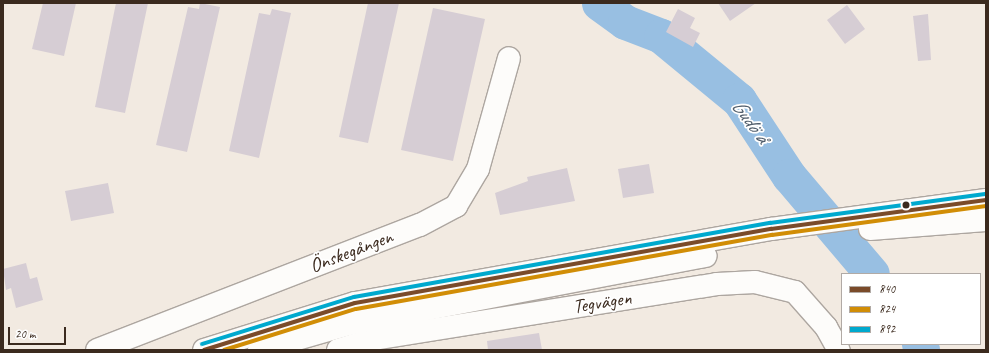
<!DOCTYPE html>
<html>
<head>
<meta charset="utf-8">
<style>
	body { margin:0 }
	#map { position:relative; width:989px; height:353px; overflow:hidden; background:#f2eae1; font-family:Caveat,sans-serif }
	div>[style] { position:absolute }
	[style*='--x'] { left:calc(var(--x)*1px); top:calc(var(--y)*1px); width:calc(var(--w)*1px); rotate:calc(var(--a)*1deg) }
	.river>* { height:35px; margin:-17.5px; padding:0 17.5px; transform-origin:17.5px; border-radius:17.5px; background:#98bfe2 }
	.building>* { inset:0; background:#d6cdd4 }
	.roads { filter:drop-shadow(1px 0 #ada6a0) drop-shadow(-1px 0 #ada6a0) drop-shadow(0 1px #ada6a0) drop-shadow(0 -1px #ada6a0) }
	.minor>* { height:22px; margin:-11px; padding:0 11px; transform-origin:11px; border-radius:11px; background:#fdfcfa }
	.major>* { height:22px; margin:-11px; padding:0 11px; transform-origin:11px; border-radius:11px; background:#fdfcfa }
	.bus-1>* { height:4px; margin:-2px; padding:0 2px; transform-origin:2px; border-radius:2px; background:#7a4b2a }
	.bus-2>* { height:4px; margin:-2px; padding:0 2px; transform-origin:2px; border-radius:2px; background:#d18d06 }
	.bus-3>* { height:4px; margin:-2px; padding:0 2px; transform-origin:2px; border-radius:2px; background:#00a9ce }
	.dots>* { width:11px; height:11px; translate:-50% -50%; box-sizing:border-box; border:2px solid #fff; border-radius:50% }
	span { translate:-50% -50%; white-space:nowrap; text-align:center; line-height:1.15; -webkit-text-stroke:3.5px #fff; paint-order:stroke }
	.street-label { font-size:20px; color:#3b2a1e }
	.water-label { font-size:21px; color:#515e6c; font-style:italic }
	.frame { position:absolute; inset:0; border:4px solid #3b2a1e; pointer-events:none }
	.legend { position:absolute; left:841px; top:273px; width:140px; height:72px; box-sizing:border-box; background:#fff; border:1px solid #b1aaa5; margin:0; padding:5px 7px; list-style:none; font-size:12px; color:#3b2a1e }
	.legend li { display:flex; align-items:center; gap:8px; height:20px }
	.legend b { width:20px; border:1px solid #b1aaa5 }
	.scale { position:absolute; left:8px; top:327px; width:58px; height:18px; box-sizing:border-box; border:2px solid #3b2a1e; border-top:0; padding-left:5px; font-size:12px; line-height:14px; white-space:nowrap; color:#3b2a1e; -webkit-text-stroke:3px #fff; paint-order:stroke }
</style>
</head>
<body>
<div id="map">
	<div class="river">
		<div style="--x:599;--y:3;--w:32;--a:36"></div>
		<div style="--x:625;--y:22;--w:39;--a:21"></div>
		<div style="--x:661;--y:36;--w:101;--a:39.4"></div>
		<div style="--x:739;--y:100;--w:91;--a:56.7"></div>
		<div style="--x:789;--y:176;--w:128;--a:49.7"></div>
		<div style="--x:919;--y:344;--w:7;--a:63"></div>
	</div>
	<div class="building">
		<div style="clip-path:polygon(43px 3px,76px 3px,64px 56px,32px 49px)"></div>
		<div style="clip-path:polygon(116px 3px,148px 3px,125px 113px,95px 107px)"></div>
		<div style="clip-path:polygon(200px 3px,220px 7px,187px 152px,156px 145px,188px 7px,199px 9px)"></div>
		<div style="clip-path:polygon(368px 3px,399px 3px,368px 143px,339px 137px)"></div>
		<div style="clip-path:polygon(718px 3px,756px 3px,730px 21px)"></div>
		<div style="clip-path:polygon(847px 5px,865px 29px,845px 44px,827px 20px)"></div>
		<div style="clip-path:polygon(433px 8px,485px 19px,453px 161px,401px 150px)"></div>
		<div style="clip-path:polygon(272px 9px,291px 13px,259px 158px,229px 151px,259px 13px,270px 15px)"></div>
		<div style="clip-path:polygon(678px 9px,695px 18px,690px 28px,700px 33px,693px 47px,666px 32px)"></div>
		<div style="clip-path:polygon(928px 14px,931px 60px,918px 61px,913px 16px)"></div>
		<div style="clip-path:polygon(649px 164px,654px 193px,623px 198px,618px 169px)"></div>
		<div style="clip-path:polygon(567px 168px,575px 201px,500px 215px,495px 193px,528px 181px,527px 177px)"></div>
		<div style="clip-path:polygon(108px 183px,114px 213px,71px 221px,65px 191px)"></div>
		<div style="clip-path:polygon(26px 263px,30px 279px,37px 277px,43px 300px,16px 308px,11px 288px,6px 290px,3px 269px)"></div>
		<div style="clip-path:polygon(539px 333px,542px 350px,488px 350px,487px 341px)"></div>
	</div>
	<div class="roads">
		<div class="minor">
			<div style="--x:97;--y:350;--w:346;--a:-21.2"></div>
			<div style="--x:420;--y:225;--w:41;--a:-27.8"></div>
			<div style="--x:456;--y:206;--w:43;--a:-59.3"></div>
			<div style="--x:478;--y:169;--w:115;--a:-74.4"></div>
			<div style="--x:338;--y:350;--w:38;--a:-17"></div>
			<div style="--x:374;--y:339;--w:347;--a:-9.1"></div>
			<div style="--x:717;--y:284;--w:38;--a:-3"></div>
			<div style="--x:755;--y:282;--w:41;--a:14"></div>
			<div style="--x:795;--y:292;--w:47;--a:48.5"></div>
			<div style="--x:826;--y:327;--w:26;--a:61"></div>
		</div>
		<div class="major">
			<div style="--x:870;--y:229;--w:116;--a:-4.4"></div>
			<div style="--x:204;--y:350;--w:158;--a:-17.3"></div>
			<div style="--x:355;--y:303;--w:423;--a:-10.1"></div>
			<div style="--x:771;--y:229;--w:217;--a:-7.7"></div>
			<div style="--x:259;--y:350;--w:94;--a:-16.1"></div>
			<div style="--x:349;--y:324;--w:363;--a:-10.8"></div>
		</div>
	</div>
	<div class="bus-1">
		<div style="--x:204;--y:350;--w:158;--a:-17.3"></div>
		<div style="--x:355;--y:303;--w:423;--a:-10.1"></div>
		<div style="--x:771;--y:229;--w:217;--a:-7.7"></div>
	</div>
	<div class="bus-2">
		<div style="--x:224;--y:350;--w:138;--a:-17.3"></div>
		<div style="--x:356;--y:309;--w:423;--a:-10.1"></div>
		<div style="--x:772;--y:235;--w:216;--a:-7.7"></div>
	</div>
	<div class="bus-3">
		<div style="--x:202;--y:344;--w:159;--a:-17.2"></div>
		<div style="--x:354;--y:297;--w:423;--a:-10.1"></div>
		<div style="--x:770;--y:223;--w:217;--a:-7.7"></div>
	</div>
	<div class="dots">
		<div style="left:906px;top:205px;background:#3b2a1e"></div>
	</div>
	<div class="street-label">
		<span style="left:351px;top:251px;rotate:-21deg">Önskegången</span>
		<span style="left:602px;top:302px;rotate:-9deg">Tegvägen</span>
	</div>
	<div class="water-label">
		<span style="left:751px;top:121px;rotate:54deg">Gudö å</span>
	</div>
	<div class="frame"></div>
	<ul class="legend">
	<li><b style="height:5px;background:#7a4b2a"></b>840</li>
	<li><b style="height:5px;background:#d18d06"></b>824</li>
	<li><b style="height:5px;background:#00a9ce"></b>892</li>
	</ul>
	<div class="scale">20 m</div>
</div>
</body>
</html>
